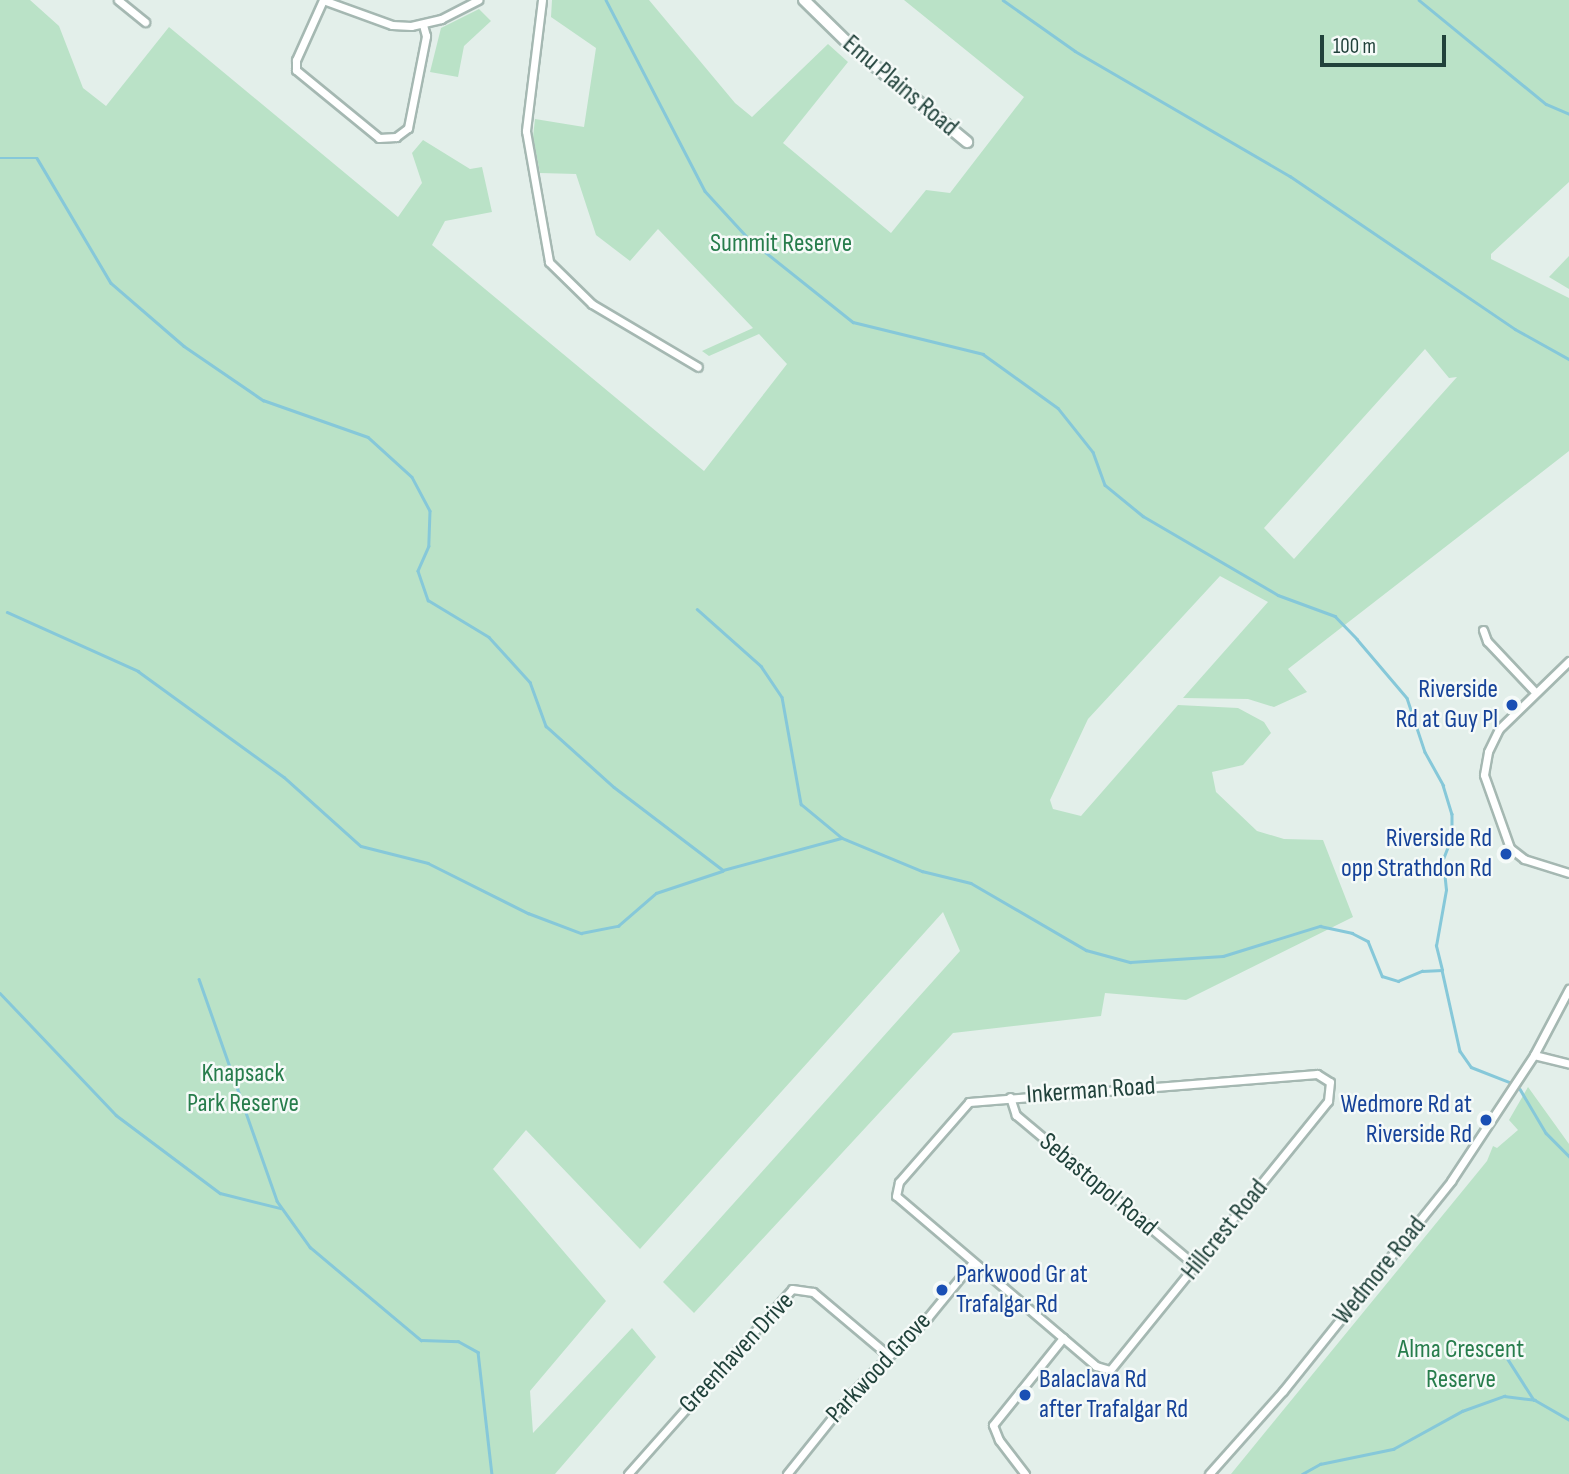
<!DOCTYPE html>
<html>
<head>
<meta charset="utf-8">
<style>
	body { margin:0 }
	#map { position:relative; width:1569px; height:1474px; overflow:hidden; background:#e3efea; font-family:"Sofia Sans Condensed",sans-serif }
	div>[style] { position:absolute }
	[style*='--x'] { left:calc(var(--x)*1px); top:calc(var(--y)*1px); width:calc(var(--w)*1px); rotate:calc(var(--a)*1deg) }
	.green>* { inset:0; background:#bae2c7 }
	.stream>* { height:2.5px; margin:-1.25px; padding:0 1.25px; transform-origin:1.25px; border-radius:1.25px; background:#86c8d9 }
	.roads { filter:drop-shadow(2px 0 #a5b8b2) drop-shadow(-2px 0 #a5b8b2) drop-shadow(0 2px #a5b8b2) drop-shadow(0 -2px #a5b8b2) }
	.street>* { height:7px; margin:-3.5px; padding:0 3.5px; transform-origin:3.5px; border-radius:3.5px; background:#fff }
	.secondary>* { height:10px; margin:-5px; padding:0 5px; transform-origin:5px; border-radius:5px; background:#fff }
	.dots>* { width:19px; height:19px; translate:-50% -50%; box-sizing:border-box; border:4px solid #f5faf8; border-radius:50% }
	span { translate:-50% -50%; white-space:nowrap; text-align:center; line-height:1.15; -webkit-text-stroke:5px #f5faf8; paint-order:stroke }
	.street-label { font-size:26px; color:#21423b }
	.park-label { font-size:26px; color:#277d4c }
	.transit-label { font-size:26px; color:#164399 }
	.right { translate:-100% -50%; text-align:right }
	.left { translate:0 -50%; text-align:left }
	.scale { position:absolute; left:1320px; top:35px; width:126px; height:32px; box-sizing:border-box; border:4px solid #21423b; border-top:0; padding-left:9px; font-size:21px; line-height:24px; white-space:nowrap; color:#21423b; -webkit-text-stroke:5px #f5faf8; paint-order:stroke }
</style>
</head>
<body>
<div id="map">
	<div class="green">
		<div style="clip-path:polygon(evenodd,0 0,30px 0,59px 26px,83px 88px,106px 106px,169px 27px,398px 217px,422px 183px,412px 153px,423px 140px,470px 169px,482px 167px,492px 212px,445px 221px,432px 245px,704px 471px,787px 364px,759px 334px,709px 356px,702px 351px,753px 328px,658px 229px,630px 261px,596px 235px,576px 174px,540px 173px,533px 137px,535px 119px,584px 127px,596px 48px,551px 17px,552px 0,649px 0,735px 103px,752px 117px,828px 44px,848px 62px,783px 143px,891px 233px,926px 190px,950px 193px,1024px 97px,904px 0,1569px 0,1569px 182px,1491px 254px,1491px 259px,1569px 298px,1569px 451px,1288px 669px,1307px 692px,1274px 707px,1248px 699px,1183px 698px,1268px 602px,1220px 576px,1088px 719px,1050px 800px,1053px 809px,1081px 816px,1178px 705px,1238px 708px,1264px 722px,1271px 733px,1243px 765px,1212px 772px,1216px 792px,1257px 831px,1284px 839px,1323px 840px,1353px 917px,1186px 1000px,1105px 993px,1101px 1016px,953px 1033px,694px 1313px,663px 1282px,960px 951px,943px 912px,640px 1249px,526px 1130px,493px 1169px,606px 1301px,530px 1391px,533px 1433px,632px 1328px,656px 1357px,555px 1474px,0 1474px,0 0,1425px 349px,1449px 378px,1457px 377px,1294px 559px,1264px 528px,1425px 349px)"></div>
		<div style="clip-path:polygon(479px 9px,491px 21px,464px 46px,458px 77px,430px 72px,441px 28px)"></div>
		<div style="clip-path:polygon(1569px 256px,1569px 289px,1549px 277px)"></div>
		<div style="clip-path:polygon(1528px 1087px,1569px 1144px,1569px 1474px,1231px 1474px,1487px 1161px,1493px 1146px,1497px 1148px,1518px 1130px,1509px 1120px)"></div>
	</div>
	<div class="stream">
		<div style="--x:606;--y:0;--w:215;--a:62.6"></div>
		<div style="--x:705;--y:191;--w:65;--a:47.5"></div>
		<div style="--x:749;--y:239;--w:133;--a:38.6"></div>
		<div style="--x:853;--y:322;--w:134;--a:13.8"></div>
		<div style="--x:983;--y:354;--w:92;--a:35.8"></div>
		<div style="--x:1058;--y:408;--w:56;--a:51.5"></div>
		<div style="--x:1093;--y:452;--w:35;--a:70"></div>
		<div style="--x:1105;--y:485;--w:49;--a:39.2"></div>
		<div style="--x:1143;--y:516;--w:156;--a:30.3"></div>
		<div style="--x:1278;--y:595;--w:61;--a:20.2"></div>
		<div style="--x:1335;--y:616;--w:32;--a:46"></div>
		<div style="--x:1357;--y:639;--w:77;--a:49.7"></div>
		<div style="--x:1407;--y:698;--w:57;--a:71.6"></div>
		<div style="--x:1425;--y:752;--w:38;--a:61"></div>
		<div style="--x:1443;--y:785;--w:30;--a:73"></div>
		<div style="--x:1452;--y:814;--w:23;--a:90"></div>
		<div style="--x:1452;--y:837;--w:22;--a:111"></div>
		<div style="--x:1003;--y:0;--w:88;--a:35.3"></div>
		<div style="--x:1075;--y:51;--w:249;--a:30.2"></div>
		<div style="--x:1290;--y:176;--w:272;--a:34.2"></div>
		<div style="--x:1515;--y:329;--w:62;--a:29.1"></div>
		<div style="--x:1419;--y:0;--w:164;--a:39.3"></div>
		<div style="--x:1546;--y:104;--w:25;--a:23"></div>
		<div style="--x:0;--y:158;--w:37;--a:0"></div>
		<div style="--x:37;--y:158;--w:145;--a:59.4"></div>
		<div style="--x:111;--y:283;--w:96;--a:40.8"></div>
		<div style="--x:184;--y:346;--w:96;--a:34.4"></div>
		<div style="--x:263;--y:400;--w:111;--a:19.4"></div>
		<div style="--x:368;--y:437;--w:59;--a:42.3"></div>
		<div style="--x:412;--y:477;--w:38;--a:62"></div>
		<div style="--x:430;--y:511;--w:35;--a:92"></div>
		<div style="--x:429;--y:546;--w:27;--a:114"></div>
		<div style="--x:418;--y:571;--w:31;--a:71"></div>
		<div style="--x:428;--y:600;--w:71;--a:31.2"></div>
		<div style="--x:489;--y:637;--w:61;--a:47.7"></div>
		<div style="--x:530;--y:682;--w:47;--a:70"></div>
		<div style="--x:546;--y:726;--w:91;--a:41.9"></div>
		<div style="--x:614;--y:787;--w:137;--a:37.3"></div>
		<div style="--x:723;--y:870;--w:123;--a:-15.1"></div>
		<div style="--x:842;--y:838;--w:87;--a:22.4"></div>
		<div style="--x:922;--y:871;--w:50;--a:13.8"></div>
		<div style="--x:971;--y:883;--w:133;--a:30.2"></div>
		<div style="--x:1086;--y:950;--w:46;--a:15.3"></div>
		<div style="--x:1130;--y:962;--w:93;--a:-3.7"></div>
		<div style="--x:1223;--y:956;--w:102;--a:-17.2"></div>
		<div style="--x:1320;--y:926;--w:33;--a:12"></div>
		<div style="--x:1352;--y:933;--w:18;--a:27"></div>
		<div style="--x:1368;--y:941;--w:38;--a:68"></div>
		<div style="--x:1382;--y:976;--w:17;--a:17"></div>
		<div style="--x:1398;--y:981;--w:26;--a:-23"></div>
		<div style="--x:1422;--y:971;--w:20;--a:-3"></div>
		<div style="--x:1442;--y:970;--w:83;--a:77.5"></div>
		<div style="--x:1460;--y:1051;--w:19;--a:55"></div>
		<div style="--x:1471;--y:1067;--w:41;--a:21.5"></div>
		<div style="--x:697;--y:609;--w:86;--a:41.7"></div>
		<div style="--x:761;--y:666;--w:37;--a:56"></div>
		<div style="--x:782;--y:697;--w:109;--a:79.9"></div>
		<div style="--x:801;--y:804;--w:52;--a:39.5"></div>
		<div style="--x:7;--y:612;--w:144;--a:24.2"></div>
		<div style="--x:138;--y:671;--w:180;--a:36"></div>
		<div style="--x:284;--y:777;--w:103;--a:41.9"></div>
		<div style="--x:361;--y:846;--w:69;--a:14.2"></div>
		<div style="--x:428;--y:863;--w:112;--a:26.6"></div>
		<div style="--x:528;--y:913;--w:57;--a:20.7"></div>
		<div style="--x:581;--y:933;--w:38;--a:-11"></div>
		<div style="--x:618;--y:926;--w:50;--a:-41"></div>
		<div style="--x:656;--y:893;--w:70;--a:-18.4"></div>
		<div style="--x:1442;--y:970;--w:25;--a:-104"></div>
		<div style="--x:1436;--y:946;--w:57;--a:-79.9"></div>
		<div style="--x:1446;--y:890;--w:27;--a:-96"></div>
		<div style="--x:199;--y:979;--w:235;--a:70.6"></div>
		<div style="--x:277;--y:1201;--w:57;--a:54.3"></div>
		<div style="--x:310;--y:1247;--w:145;--a:40"></div>
		<div style="--x:421;--y:1340;--w:37;--a:2"></div>
		<div style="--x:458;--y:1341;--w:23;--a:29"></div>
		<div style="--x:478;--y:1352;--w:123;--a:83.5"></div>
		<div style="--x:0;--y:993;--w:168;--a:46.4"></div>
		<div style="--x:116;--y:1115;--w:130;--a:36.9"></div>
		<div style="--x:220;--y:1193;--w:62;--a:14"></div>
		<div style="--x:1520;--y:1089;--w:51;--a:59.4"></div>
		<div style="--x:1546;--y:1133;--w:33;--a:45"></div>
		<div style="--x:1502;--y:1350;--w:59;--a:57.4"></div>
		<div style="--x:1302;--y:1474;--w:21;--a:-29"></div>
		<div style="--x:1320;--y:1464;--w:75;--a:-11.6"></div>
		<div style="--x:1393;--y:1449;--w:79;--a:-28.8"></div>
		<div style="--x:1462;--y:1411;--w:45;--a:-19.7"></div>
		<div style="--x:1504;--y:1396;--w:31;--a:7"></div>
		<div style="--x:1535;--y:1400;--w:39;--a:30"></div>
	</div>
	<div class="roads">
		<div class="street">
			<div style="--x:118;--y:0;--w:35;--a:39"></div>
			<div style="--x:323;--y:0;--w:66;--a:114.2"></div>
			<div style="--x:296;--y:60;--w:10;--a:90"></div>
			<div style="--x:296;--y:70;--w:107;--a:39.3"></div>
			<div style="--x:379;--y:138;--w:17;--a:-3"></div>
			<div style="--x:396;--y:137;--w:15;--a:-37"></div>
			<div style="--x:408;--y:128;--w:94;--a:-78.9"></div>
			<div style="--x:426;--y:36;--w:11;--a:-105"></div>
			<div style="--x:323;--y:0;--w:73;--a:19.9"></div>
			<div style="--x:392;--y:25;--w:19;--a:3"></div>
			<div style="--x:411;--y:26;--w:31;--a:-13"></div>
			<div style="--x:441;--y:19;--w:42;--a:-27.2"></div>
			<div style="--x:542;--y:0;--w:132;--a:97"></div>
			<div style="--x:526;--y:131;--w:133;--a:80"></div>
			<div style="--x:549;--y:262;--w:60;--a:44.3"></div>
			<div style="--x:592;--y:304;--w:123;--a:30.7"></div>
			<div style="--x:1483;--y:630;--w:12;--a:70"></div>
			<div style="--x:1487;--y:641;--w:71;--a:46.7"></div>
			<div style="--x:1569;--y:661;--w:98;--a:135.8"></div>
			<div style="--x:1499;--y:729;--w:25;--a:116"></div>
			<div style="--x:1488;--y:752;--w:23;--a:100"></div>
			<div style="--x:1484;--y:775;--w:77;--a:70.4"></div>
			<div style="--x:1510;--y:848;--w:18;--a:38"></div>
			<div style="--x:1524;--y:859;--w:47;--a:17.3"></div>
			<div style="--x:1534;--y:1055;--w:36;--a:14"></div>
			<div style="--x:1317;--y:1074;--w:15;--a:32"></div>
			<div style="--x:1330;--y:1082;--w:19;--a:96"></div>
			<div style="--x:1328;--y:1101;--w:346;--a:129"></div>
			<div style="--x:1110;--y:1370;--w:15;--a:-164"></div>
			<div style="--x:1096;--y:1366;--w:262;--a:-139.6"></div>
			<div style="--x:896;--y:1196;--w:14;--a:-78"></div>
			<div style="--x:899;--y:1182;--w:106;--a:-48.8"></div>
			<div style="--x:969;--y:1102;--w:349;--a:-4.6"></div>
			<div style="--x:1010;--y:1097;--w:19;--a:72"></div>
			<div style="--x:1016;--y:1115;--w:235;--a:40"></div>
			<div style="--x:628;--y:1474;--w:247;--a:-48.4"></div>
			<div style="--x:792;--y:1289;--w:21;--a:8"></div>
			<div style="--x:813;--y:1292;--w:99;--a:40.1"></div>
			<div style="--x:787;--y:1474;--w:102;--a:-51.3"></div>
			<div style="--x:851;--y:1394;--w:109;--a:-45"></div>
			<div style="--x:928;--y:1317;--w:71;--a:-50.7"></div>
			<div style="--x:1025;--y:1474;--w:43;--a:-127.4"></div>
			<div style="--x:999;--y:1440;--w:16;--a:-112"></div>
			<div style="--x:993;--y:1425;--w:112;--a:-51.2"></div>
			<div style="--x:1209;--y:1474;--w:111;--a:-48.3"></div>
			<div style="--x:1283;--y:1391;--w:269;--a:-51.3"></div>
			<div style="--x:1451;--y:1181;--w:151;--a:-56.6"></div>
			<div style="--x:1534;--y:1055;--w:75;--a:-62.1"></div>
		</div>
		<div class="secondary">
			<div style="--x:804;--y:0;--w:69;--a:44.4"></div>
			<div style="--x:853;--y:48;--w:148;--a:39.5"></div>
		</div>
	</div>
	<div class="dots">
		<div style="left:1512px;top:705px;background:#1a4fb4"></div>
		<div style="left:1506px;top:854px;background:#1a4fb4"></div>
		<div style="left:1486px;top:1120px;background:#1a4fb4"></div>
		<div style="left:942px;top:1290px;background:#1a4fb4"></div>
		<div style="left:1025px;top:1395px;background:#1a4fb4"></div>
	</div>
	<div class="street-label">
		<span style="left:900px;top:86px;rotate:40deg">Emu Plains Road</span>
		<span style="left:1091px;top:1091px;rotate:-4deg">Inkerman Road</span>
		<span style="left:1098px;top:1185px;rotate:40deg">Sebastopol Road</span>
		<span style="left:1225px;top:1230px;rotate:-51deg">Hillcrest Road</span>
		<span style="left:1380px;top:1271px;rotate:-51deg">Wedmore Road</span>
		<span style="left:737px;top:1353px;rotate:-47deg">Greenhaven Drive</span>
		<span style="left:879px;top:1368px;rotate:-47deg">Parkwood Grove</span>
	</div>
	<div class="park-label">
		<span style="left:781px;top:244px">Summit Reserve</span>
		<span style="left:243px;top:1089px">Knapsack<br>Park Reserve</span>
		<span style="left:1461px;top:1365px">Alma Crescent<br>Reserve</span>
	</div>
	<div class="transit-label">
		<span class="right" style="left:1498px;top:705px">Riverside<br>Rd at Guy Pl</span>
		<span class="right" style="left:1492px;top:854px">Riverside Rd<br>opp Strathdon Rd</span>
		<span class="right" style="left:1472px;top:1120px">Wedmore Rd at<br>Riverside Rd</span>
		<span class="left" style="left:956px;top:1290px">Parkwood Gr at<br>Trafalgar Rd</span>
		<span class="left" style="left:1039px;top:1395px">Balaclava Rd<br>after Trafalgar Rd</span>
	</div>
	<div class="scale">100 m</div>
</div>
</body>
</html>
